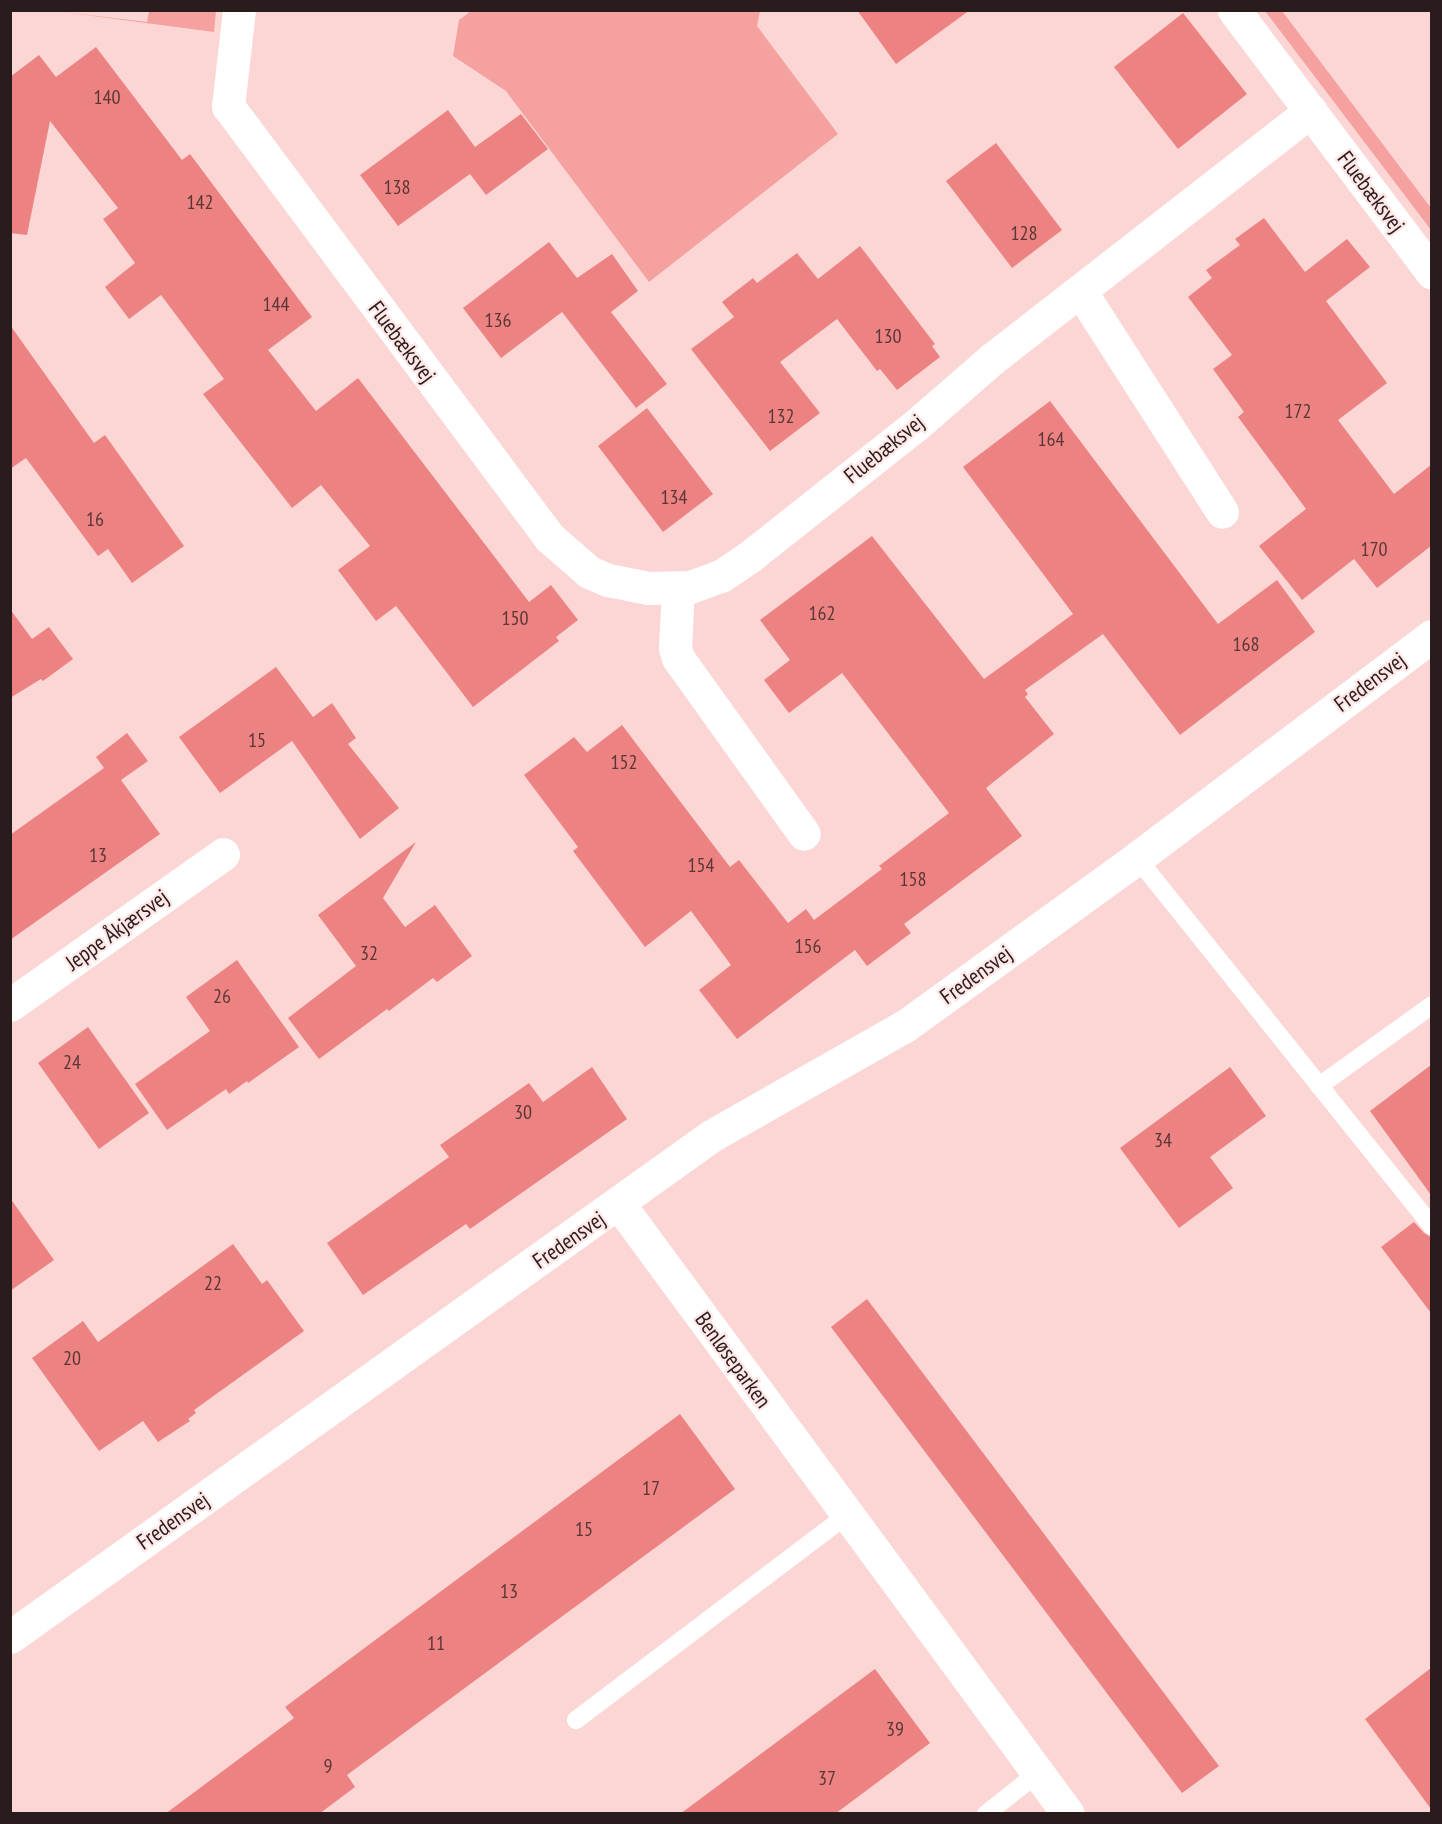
<!DOCTYPE html>
<html>
<head>
<meta charset="utf-8">
<style>
	body { margin:0 }
	#map { position:relative; width:1442px; height:1824px; overflow:hidden; background:#fbd6d4; font-family:"PT Sans Narrow",sans-serif }
	div>[style] { position:absolute }
	[style*='--x'] { left:calc(var(--x)*1px); top:calc(var(--y)*1px); width:calc(var(--w)*1px); rotate:calc(var(--a)*1deg) }
	.green>* { inset:0; background:#f4a19f }
	.building>* { inset:0; background:#ec8382 }
	.service>* { height:18px; margin:-9px; padding:0 9px; transform-origin:9px; border-radius:9px; background:#fff }
	.minor>* { height:33px; margin:-16.5px; padding:0 16.5px; transform-origin:16.5px; border-radius:16.5px; background:#fff }
	.tertiary>* { height:33px; margin:-16.5px; padding:0 16.5px; transform-origin:16.5px; border-radius:16.5px; background:#fff }
	span { translate:-50% -50%; white-space:nowrap; text-align:center; line-height:1.15; -webkit-text-stroke:4.5px #fee7e6; paint-order:stroke }
	.number-label { font-size:20px; color:#5a3636 }
	.number-label span { -webkit-text-stroke-width:0 }
	.street-label { font-size:22px; color:#2a1c1c }
	.frame { position:absolute; inset:0; border:12px solid #2a1c1c; pointer-events:none }
</style>
</head>
<body>
<div id="map">
	<div class="green">
		<div style="clip-path:polygon(55px 11px,147px 22px,149px 11px,216px 11px,214px 32px)"></div>
		<div style="clip-path:polygon(471px 11px,760px 11px,757px 26px,838px 134px,649px 282px,506px 91px,453px 56px,459px 20px)"></div>
		<div style="clip-path:polygon(1265px 11px,1282px 11px,1431px 208px,1431px 230px)"></div>
	</div>
	<div class="building">
		<div style="clip-path:polygon(857px 10px,970px 10px,896px 64px)"></div>
		<div style="clip-path:polygon(1183px 13px,1247px 94px,1178px 149px,1114px 67px)"></div>
		<div style="clip-path:polygon(96px 47px,182px 160px,190px 154px,312px 317px,268px 350px,316px 411px,358px 378px,529px 602px,551px 585px,578px 620px,556px 637px,559px 641px,473px 707px,396px 606px,376px 621px,338px 570px,370px 546px,321px 485px,292px 508px,203px 394px,224px 379px,161px 295px,129px 319px,105px 287px,135px 263px,103px 219px,118px 208px,50px 121px,27px 235px,10px 233px,10px 77px,39px 55px,56px 77px)"></div>
		<div style="clip-path:polygon(448px 110px,475px 147px,521px 114px,548px 149px,486px 195px,470px 174px,398px 226px,360px 175px)"></div>
		<div style="clip-path:polygon(996px 143px,1062px 230px,1012px 268px,946px 181px)"></div>
		<div style="clip-path:polygon(1264px 218px,1305px 272px,1347px 239px,1370px 267px,1326px 301px,1387px 383px,1338px 420px,1394px 494px,1431px 465px,1431px 546px,1377px 588px,1354px 559px,1302px 600px,1259px 546px,1306px 509px,1238px 417px,1244px 412px,1213px 369px,1232px 355px,1188px 297px,1212px 278px,1206px 270px,1240px 245px,1235px 239px)"></div>
		<div style="clip-path:polygon(549px 242px,577px 278px,612px 254px,638px 291px,611px 312px,667px 384px,636px 408px,562px 312px,501px 358px,463px 308px)"></div>
		<div style="clip-path:polygon(860px 246px,935px 344px,932px 346px,940px 357px,897px 390px,880px 369px,877px 371px,837px 319px,780px 362px,820px 413px,770px 451px,691px 349px,734px 317px,722px 302px,753px 278px,757px 283px,797px 253px,818px 279px)"></div>
		<div style="clip-path:polygon(10px 325px,94px 443px,105px 435px,184px 546px,132px 583px,108px 549px,98px 556px,26px 458px,10px 469px)"></div>
		<div style="clip-path:polygon(1050px 401px,1218px 624px,1277px 580px,1315px 632px,1180px 735px,1103px 634px,1025px 690px,1028px 694px,1025px 697px,1054px 734px,986px 788px,1022px 836px,904px 924px,911px 933px,867px 966px,855px 950px,737px 1039px,699px 990px,731px 965px,691px 911px,645px 947px,573px 851px,578px 847px,524px 775px,574px 737px,587px 752px,622px 725px,730px 867px,739px 860px,788px 923px,806px 909px,814px 920px,882px 869px,879px 866px,949px 813px,842px 673px,789px 713px,764px 680px,790px 660px,760px 620px,872px 536px,984px 679px,1073px 614px,963px 467px)"></div>
		<div style="clip-path:polygon(647px 408px,713px 494px,663px 532px,598px 446px)"></div>
		<div style="clip-path:polygon(10px 609px,32px 639px,49px 627px,73px 659px,43px 681px,41px 679px,10px 698px)"></div>
		<div style="clip-path:polygon(276px 667px,313px 717px,332px 703px,356px 738px,348px 744px,399px 808px,360px 839px,292px 741px,220px 793px,179px 737px)"></div>
		<div style="clip-path:polygon(127px 733px,148px 761px,121px 780px,160px 834px,10px 940px,10px 835px,104px 768px,96px 757px)"></div>
		<div style="clip-path:polygon(416px 842px,383px 898px,405px 927px,435px 905px,472px 956px,437px 982px,433px 978px,389px 1011px,387px 1009px,319px 1059px,288px 1018px,356px 966px,318px 915px)"></div>
		<div style="clip-path:polygon(237px 960px,299px 1047px,248px 1083px,247px 1081px,229px 1094px,226px 1089px,167px 1130px,135px 1084px,210px 1031px,186px 997px)"></div>
		<div style="clip-path:polygon(88px 1027px,149px 1113px,99px 1149px,38px 1063px)"></div>
		<div style="clip-path:polygon(1431px 1065px,1431px 1195px,1370px 1111px)"></div>
		<div style="clip-path:polygon(592px 1067px,627px 1119px,470px 1229px,466px 1224px,363px 1295px,327px 1243px,449px 1157px,440px 1145px,529px 1083px,543px 1102px)"></div>
		<div style="clip-path:polygon(1230px 1067px,1266px 1116px,1210px 1157px,1233px 1188px,1179px 1228px,1120px 1148px)"></div>
		<div style="clip-path:polygon(10px 1198px,54px 1260px,10px 1291px)"></div>
		<div style="clip-path:polygon(1414px 1222px,1424px 1233px,1431px 1237px,1431px 1313px,1381px 1247px)"></div>
		<div style="clip-path:polygon(233px 1244px,262px 1284px,267px 1280px,304px 1331px,194px 1410px,196px 1413px,188px 1419px,190px 1421px,158px 1442px,143px 1421px,99px 1451px,32px 1358px,83px 1321px,98px 1342px)"></div>
		<div style="clip-path:polygon(867px 1299px,1219px 1766px,1182px 1793px,831px 1327px)"></div>
		<div style="clip-path:polygon(680px 1414px,735px 1489px,347px 1775px,355px 1787px,319px 1814px,165px 1814px,294px 1718px,285px 1707px)"></div>
		<div style="clip-path:polygon(1431px 1668px,1431px 1809px,1365px 1719px)"></div>
		<div style="clip-path:polygon(875px 1669px,930px 1743px,835px 1814px,680px 1814px)"></div>
	</div>
	<div class="service">
		<div style="--x:1137;--y:858;--w:472;--a:51.3"></div>
		<div style="--x:1319;--y:1086;--w:139;--a:-35.6"></div>
		<div style="--x:576;--y:1720;--w:340;--a:-37.1"></div>
		<div style="--x:986;--y:1814;--w:66;--a:-38.3"></div>
	</div>
	<div class="minor">
		<div style="--x:239;--y:10;--w:97;--a:96.5"></div>
		<div style="--x:228;--y:106;--w:537;--a:53.32"></div>
		<div style="--x:549;--y:537;--w:53;--a:41.2"></div>
		<div style="--x:589;--y:572;--w:21;--a:23"></div>
		<div style="--x:608;--y:580;--w:41;--a:11.3"></div>
		<div style="--x:648;--y:588;--w:42;--a:-1.4"></div>
		<div style="--x:690;--y:587;--w:33;--a:-20"></div>
		<div style="--x:721;--y:576;--w:32;--a:-34"></div>
		<div style="--x:748;--y:558;--w:214;--a:-38.4"></div>
		<div style="--x:916;--y:425;--w:101;--a:-41"></div>
		<div style="--x:992;--y:359;--w:404;--a:-37.9"></div>
		<div style="--x:1081;--y:292;--w:261;--a:57.3"></div>
		<div style="--x:678;--y:588;--w:59;--a:92.9"></div>
		<div style="--x:675;--y:647;--w:11;--a:75"></div>
		<div style="--x:678;--y:658;--w:216;--a:54.4"></div>
		<div style="--x:10;--y:1005;--w:261;--a:-35.3"></div>
		<div style="--x:619;--y:1204;--w:757;--a:53.64"></div>
		<div style="--x:10;--y:1637;--w:862;--a:-35.55"></div>
		<div style="--x:711;--y:1136;--w:223;--a:-29.6"></div>
		<div style="--x:905;--y:1026;--w:286;--a:-35.9"></div>
		<div style="--x:1137;--y:858;--w:369;--a:-37"></div>
	</div>
	<div class="tertiary">
		<div style="--x:1234;--y:10;--w:329;--a:53"></div>
	</div>
	<div class="number-label">
		<span style="left:107px;top:97px">140</span>
		<span style="left:397px;top:187px">138</span>
		<span style="left:200px;top:202px">142</span>
		<span style="left:1024px;top:233px">128</span>
		<span style="left:276px;top:304px">144</span>
		<span style="left:498px;top:320px">136</span>
		<span style="left:888px;top:336px">130</span>
		<span style="left:1298px;top:411px">172</span>
		<span style="left:781px;top:416px">132</span>
		<span style="left:1051px;top:439px">164</span>
		<span style="left:674px;top:497px">134</span>
		<span style="left:95px;top:519px">16</span>
		<span style="left:1374px;top:549px">170</span>
		<span style="left:822px;top:613px">162</span>
		<span style="left:515px;top:618px">150</span>
		<span style="left:1246px;top:644px">168</span>
		<span style="left:257px;top:740px">15</span>
		<span style="left:624px;top:762px">152</span>
		<span style="left:98px;top:855px">13</span>
		<span style="left:701px;top:865px">154</span>
		<span style="left:913px;top:879px">158</span>
		<span style="left:808px;top:946px">156</span>
		<span style="left:369px;top:953px">32</span>
		<span style="left:222px;top:996px">26</span>
		<span style="left:72px;top:1062px">24</span>
		<span style="left:523px;top:1112px">30</span>
		<span style="left:1163px;top:1140px">34</span>
		<span style="left:213px;top:1283px">22</span>
		<span style="left:72px;top:1358px">20</span>
		<span style="left:651px;top:1488px">17</span>
		<span style="left:584px;top:1529px">15</span>
		<span style="left:509px;top:1591px">13</span>
		<span style="left:436px;top:1643px">11</span>
		<span style="left:895px;top:1729px">39</span>
		<span style="left:328px;top:1766px">9</span>
		<span style="left:827px;top:1778px">37</span>
	</div>
	<div class="street-label">
		<span style="left:1371px;top:192px;rotate:53deg">Fluebæksvej</span>
		<span style="left:402px;top:342px;rotate:53deg">Fluebæksvej</span>
		<span style="left:884px;top:449px;rotate:-39deg">Fluebæksvej</span>
		<span style="left:1370px;top:682px;rotate:-37deg">Fredensvej</span>
		<span style="left:117px;top:930px;rotate:-36deg">Jeppe Åkjærsvej</span>
		<span style="left:976px;top:975px;rotate:-36deg">Fredensvej</span>
		<span style="left:569px;top:1240px;rotate:-35deg">Fredensvej</span>
		<span style="left:733px;top:1360px;rotate:54deg">Benløseparken</span>
		<span style="left:173px;top:1521px;rotate:-35deg">Fredensvej</span>
	</div>
	<div class="frame"></div>
</div>
</body>
</html>
